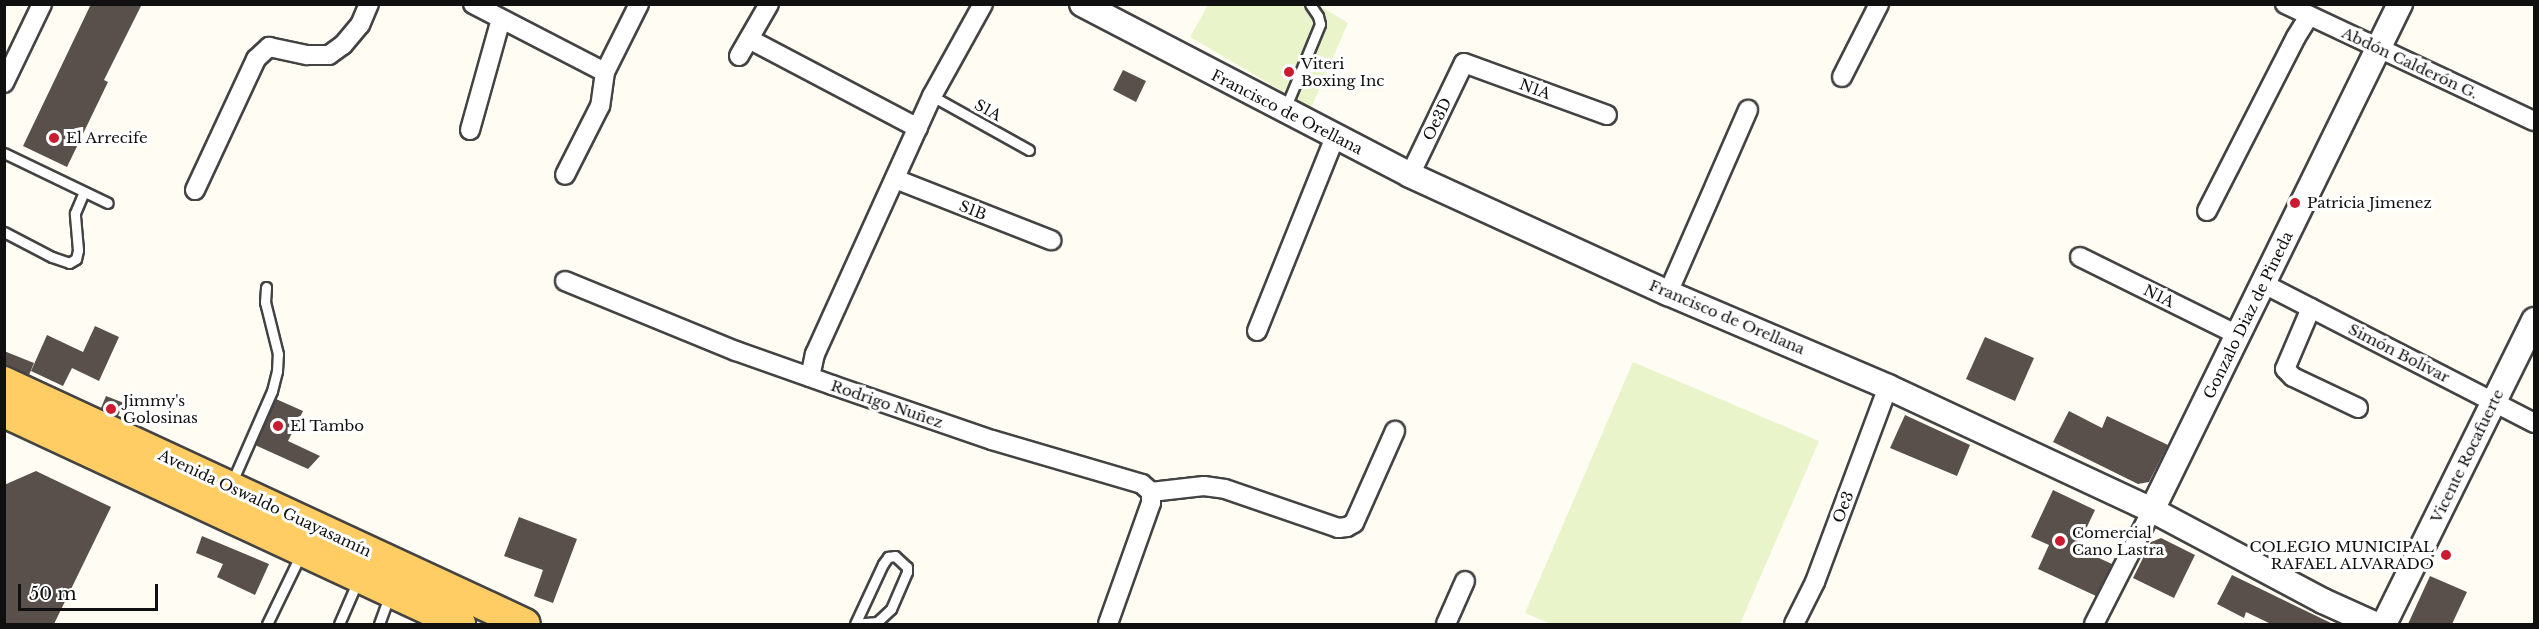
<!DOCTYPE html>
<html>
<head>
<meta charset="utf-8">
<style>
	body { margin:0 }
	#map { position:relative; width:2539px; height:629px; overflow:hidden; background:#fffcf3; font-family:"Libre Baskerville",serif }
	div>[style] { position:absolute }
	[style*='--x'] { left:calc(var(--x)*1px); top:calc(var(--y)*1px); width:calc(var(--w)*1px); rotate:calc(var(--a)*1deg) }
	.pitch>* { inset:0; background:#e9f4cb }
	.building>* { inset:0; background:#5a504b }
	.roads { filter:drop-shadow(2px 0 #434343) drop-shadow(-2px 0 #434343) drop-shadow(0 2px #434343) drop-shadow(0 -2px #434343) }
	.service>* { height:9px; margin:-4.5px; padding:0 4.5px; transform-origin:4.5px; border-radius:4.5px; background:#fff }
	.minor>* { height:18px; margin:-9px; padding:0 9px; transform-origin:9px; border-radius:9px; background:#fff }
	.tertiary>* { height:24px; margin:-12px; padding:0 12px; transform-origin:12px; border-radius:12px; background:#fff }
	.primary>* { height:30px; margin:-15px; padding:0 15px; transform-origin:15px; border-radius:15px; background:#ffcd63 }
	.dots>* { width:16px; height:16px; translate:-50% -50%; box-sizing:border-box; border:3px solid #fff; border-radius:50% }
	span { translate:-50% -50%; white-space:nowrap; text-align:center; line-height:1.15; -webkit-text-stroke:6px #fff; paint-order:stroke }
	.poi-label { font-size:15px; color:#101010 }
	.left { translate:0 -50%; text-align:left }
	.right { translate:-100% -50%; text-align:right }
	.street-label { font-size:15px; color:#101010 }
	.frame { position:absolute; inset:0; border:6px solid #101010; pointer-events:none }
	.scale { position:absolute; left:18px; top:584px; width:140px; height:27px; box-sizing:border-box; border:3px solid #101010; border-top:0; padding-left:8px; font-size:18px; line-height:21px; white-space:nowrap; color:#101010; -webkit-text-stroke:4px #fff; paint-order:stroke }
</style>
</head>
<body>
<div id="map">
	<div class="pitch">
		<div style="clip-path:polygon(1208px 5px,1318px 5px,1348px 23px,1311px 108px,1190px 37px)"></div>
		<div style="clip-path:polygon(1633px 362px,1819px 441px,1740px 624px,1551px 624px,1525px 613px)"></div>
	</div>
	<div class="building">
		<div style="clip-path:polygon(91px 4px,142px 4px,104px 80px,108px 82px,67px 167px,23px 146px)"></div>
		<div style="clip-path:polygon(1123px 70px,1146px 81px,1136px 102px,1113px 90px)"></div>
		<div style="clip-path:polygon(95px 326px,119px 337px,99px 381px,72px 368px,63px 386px,31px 371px,47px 335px,83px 352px)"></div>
		<div style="clip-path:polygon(1985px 337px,2034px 358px,2015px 401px,1966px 379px)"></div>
		<div style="clip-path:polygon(4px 351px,34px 363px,29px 375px,4px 365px)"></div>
		<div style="clip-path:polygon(106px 396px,124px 403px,118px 416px,101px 408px)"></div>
		<div style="clip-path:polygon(276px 399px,303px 411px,288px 441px,320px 456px,308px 469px,255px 445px)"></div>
		<div style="clip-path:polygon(2069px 411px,2102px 428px,2107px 416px,2168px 445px,2149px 482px,2138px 484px,2053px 442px)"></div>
		<div style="clip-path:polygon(1905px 415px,1970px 445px,1957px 476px,1890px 448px)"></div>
		<div style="clip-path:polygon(36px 471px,111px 507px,54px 624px,4px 624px,4px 485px)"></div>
		<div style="clip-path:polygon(2053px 490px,2095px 510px,2077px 548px,2112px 564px,2096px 596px,2038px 569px,2049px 545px,2031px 537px)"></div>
		<div style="clip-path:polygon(519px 517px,577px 539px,553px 603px,534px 596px,543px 570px,504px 556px)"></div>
		<div style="clip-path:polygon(202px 536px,269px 564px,255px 595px,217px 577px,223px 564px,196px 553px)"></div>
		<div style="clip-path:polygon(2161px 538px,2195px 555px,2174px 598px,2133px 578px,2151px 542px)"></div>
		<div style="clip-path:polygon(2232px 575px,2265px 591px,2333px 624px,2271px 624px,2246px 612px,2244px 618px,2217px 604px)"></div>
		<div style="clip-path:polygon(2430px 576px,2467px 592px,2452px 624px,2408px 624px)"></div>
	</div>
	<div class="roads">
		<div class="service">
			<div style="--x:932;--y:96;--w:111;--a:29.1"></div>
			<div style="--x:1285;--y:109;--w:92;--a:-67.6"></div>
			<div style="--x:1320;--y:24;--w:8;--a:-104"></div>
			<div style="--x:1318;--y:16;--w:14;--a:-124"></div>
			<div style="--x:4;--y:153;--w:115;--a:25.7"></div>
			<div style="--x:4;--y:232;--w:54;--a:27.5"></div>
			<div style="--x:52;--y:257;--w:18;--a:19"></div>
			<div style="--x:69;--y:263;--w:8;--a:-30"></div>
			<div style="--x:76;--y:259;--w:9;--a:-77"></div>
			<div style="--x:78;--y:250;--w:37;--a:-95"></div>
			<div style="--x:75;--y:213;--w:23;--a:-67"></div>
			<div style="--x:232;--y:482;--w:99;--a:-66.3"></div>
			<div style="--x:272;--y:391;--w:21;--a:-76"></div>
			<div style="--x:277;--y:371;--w:17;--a:-87"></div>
			<div style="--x:278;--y:354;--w:54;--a:-104"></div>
			<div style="--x:265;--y:302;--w:15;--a:-86"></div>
			<div style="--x:267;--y:624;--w:78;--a:-64.1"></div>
			<div style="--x:339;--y:624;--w:48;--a:-66.6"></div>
			<div style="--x:379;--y:624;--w:32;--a:-70"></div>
			<div style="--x:855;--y:624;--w:66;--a:-65"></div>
			<div style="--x:883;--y:564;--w:9;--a:-54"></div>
			<div style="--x:888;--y:557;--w:7;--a:-8"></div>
			<div style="--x:895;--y:556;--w:16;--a:43"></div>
			<div style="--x:907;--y:567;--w:5;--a:90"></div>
			<div style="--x:907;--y:572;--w:40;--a:113.4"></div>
			<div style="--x:891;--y:609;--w:19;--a:137"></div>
			<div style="--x:877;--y:622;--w:21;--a:175"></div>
		</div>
		<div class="minor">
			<div style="--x:473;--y:4;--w:148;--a:27.3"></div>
			<div style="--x:605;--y:72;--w:34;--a:98"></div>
			<div style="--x:600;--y:106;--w:77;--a:116.9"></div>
			<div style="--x:2285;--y:4;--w:275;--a:25.2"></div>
			<div style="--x:749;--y:39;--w:191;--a:27.8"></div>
			<div style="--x:739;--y:56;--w:60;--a:-60"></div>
			<div style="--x:605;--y:72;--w:76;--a:-63.4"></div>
			<div style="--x:1842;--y:77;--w:82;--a:-63.1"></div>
			<div style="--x:4;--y:83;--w:88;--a:-64.3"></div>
			<div style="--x:470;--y:130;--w:115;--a:-74.4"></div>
			<div style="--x:1410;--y:175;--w:124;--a:-64.3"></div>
			<div style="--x:1464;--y:63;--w:152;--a:20"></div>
			<div style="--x:895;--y:179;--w:168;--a:21.4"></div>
			<div style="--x:195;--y:190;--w:145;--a:-65"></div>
			<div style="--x:256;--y:59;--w:18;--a:-43"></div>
			<div style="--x:269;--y:47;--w:39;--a:12"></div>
			<div style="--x:307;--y:55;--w:22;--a:0"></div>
			<div style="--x:329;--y:55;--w:17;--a:-36"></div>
			<div style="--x:343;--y:45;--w:26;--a:-50"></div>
			<div style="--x:360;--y:25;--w:23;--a:-67"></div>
			<div style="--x:2207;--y:211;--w:195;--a:-62.9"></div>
			<div style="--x:2296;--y:37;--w:25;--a:-58"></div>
			<div style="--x:2080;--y:257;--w:176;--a:26.3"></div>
			<div style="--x:565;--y:281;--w:185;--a:22.3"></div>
			<div style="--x:736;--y:351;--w:102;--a:19.5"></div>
			<div style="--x:832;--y:385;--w:169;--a:19"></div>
			<div style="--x:992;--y:440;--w:156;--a:16.3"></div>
			<div style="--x:1142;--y:484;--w:12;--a:42"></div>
			<div style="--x:1151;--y:492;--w:11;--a:90"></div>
			<div style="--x:1151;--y:503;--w:128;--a:109.6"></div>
			<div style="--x:2264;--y:284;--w:304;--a:27.2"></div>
			<div style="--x:1668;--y:293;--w:200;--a:-66.4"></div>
			<div style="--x:2311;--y:308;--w:66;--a:113.1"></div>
			<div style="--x:2285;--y:369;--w:11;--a:45"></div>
			<div style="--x:2293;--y:377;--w:72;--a:25.5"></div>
			<div style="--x:1257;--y:331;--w:209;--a:-68.1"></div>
			<div style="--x:810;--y:377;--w:24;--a:-78"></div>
			<div style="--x:815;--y:354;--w:283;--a:-65.6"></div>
			<div style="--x:932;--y:96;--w:105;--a:-61"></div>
			<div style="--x:1151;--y:492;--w:53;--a:-6.5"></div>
			<div style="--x:1204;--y:486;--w:21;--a:8"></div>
			<div style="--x:1225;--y:489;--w:120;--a:19"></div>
			<div style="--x:1338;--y:528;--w:9;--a:-6"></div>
			<div style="--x:1347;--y:527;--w:8;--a:-30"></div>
			<div style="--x:1354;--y:523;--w:101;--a:-66"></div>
			<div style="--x:1446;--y:624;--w:47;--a:-66.2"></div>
			<div style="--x:1794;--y:624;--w:47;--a:-63.4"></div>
			<div style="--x:1815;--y:582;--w:208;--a:-69.5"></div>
			<div style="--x:2094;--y:624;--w:128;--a:-63"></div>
		</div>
		<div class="tertiary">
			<div style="--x:1082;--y:4;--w:370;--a:27.5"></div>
			<div style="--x:1410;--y:175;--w:284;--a:24.6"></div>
			<div style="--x:1668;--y:293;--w:239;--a:23.1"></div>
			<div style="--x:1888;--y:387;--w:291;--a:25"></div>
			<div style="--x:2152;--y:510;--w:194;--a:28"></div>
			<div style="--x:2323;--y:601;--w:56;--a:24.3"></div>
			<div style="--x:2152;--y:510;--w:564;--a:-63.89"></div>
			<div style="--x:2384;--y:624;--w:339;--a:-63.7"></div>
		</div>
		<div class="primary">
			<div style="--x:4;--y:382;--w:574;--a:24.91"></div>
			<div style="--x:4;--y:412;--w:503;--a:24.93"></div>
		</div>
	</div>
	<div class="dots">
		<div style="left:1289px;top:72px;background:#cc1b31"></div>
		<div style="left:54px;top:138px;background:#cc1b31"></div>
		<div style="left:2295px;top:203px;background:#cc1b31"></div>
		<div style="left:111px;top:409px;background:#cc1b31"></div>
		<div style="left:278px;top:426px;background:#cc1b31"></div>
		<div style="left:2060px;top:541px;background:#cc1b31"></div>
		<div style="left:2446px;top:555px;background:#cc1b31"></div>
	</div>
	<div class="poi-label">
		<span class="left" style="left:1301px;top:72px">Viteri<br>Boxing Inc</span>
		<span class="left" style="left:66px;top:138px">El Arrecife</span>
		<span class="left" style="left:2307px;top:203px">Patricia Jimenez</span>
		<span class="left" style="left:123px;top:409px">Jimmy's<br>Golosinas</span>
		<span class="left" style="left:290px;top:426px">El Tambo</span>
		<span class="left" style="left:2072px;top:541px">Comercial<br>Cano Lastra</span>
		<span class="right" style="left:2434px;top:555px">COLEGIO MUNICIPAL<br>RAFAEL ALVARADO</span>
	</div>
	<div class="street-label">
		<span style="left:2410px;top:63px;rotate:25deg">Abdón Calderón G.</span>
		<span style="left:1535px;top:89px;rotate:20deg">N1A</span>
		<span style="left:988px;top:110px;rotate:29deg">S1A</span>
		<span style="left:1287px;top:112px;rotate:27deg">Francisco de Orellana</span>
		<span style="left:1437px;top:119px;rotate:-64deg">Oe3D</span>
		<span style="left:973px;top:210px;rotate:21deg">S1B</span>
		<span style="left:2159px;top:296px;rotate:26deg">N1A</span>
		<span style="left:2248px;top:315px;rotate:-64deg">Gonzalo Diaz de Pineda</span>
		<span style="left:1727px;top:317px;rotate:23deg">Francisco de Orellana</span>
		<span style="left:2399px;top:353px;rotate:27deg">Simón Bolívar</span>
		<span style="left:887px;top:404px;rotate:19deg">Rodrigo Nuñez</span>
		<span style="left:2467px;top:456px;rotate:-64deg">Vicente Rocafuerte</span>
		<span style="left:265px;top:503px;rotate:25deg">Avenida Oswaldo Guayasamín</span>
		<span style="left:1843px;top:507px;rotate:-69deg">Oe3</span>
	</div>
	<div class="frame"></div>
	<div class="scale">50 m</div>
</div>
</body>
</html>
